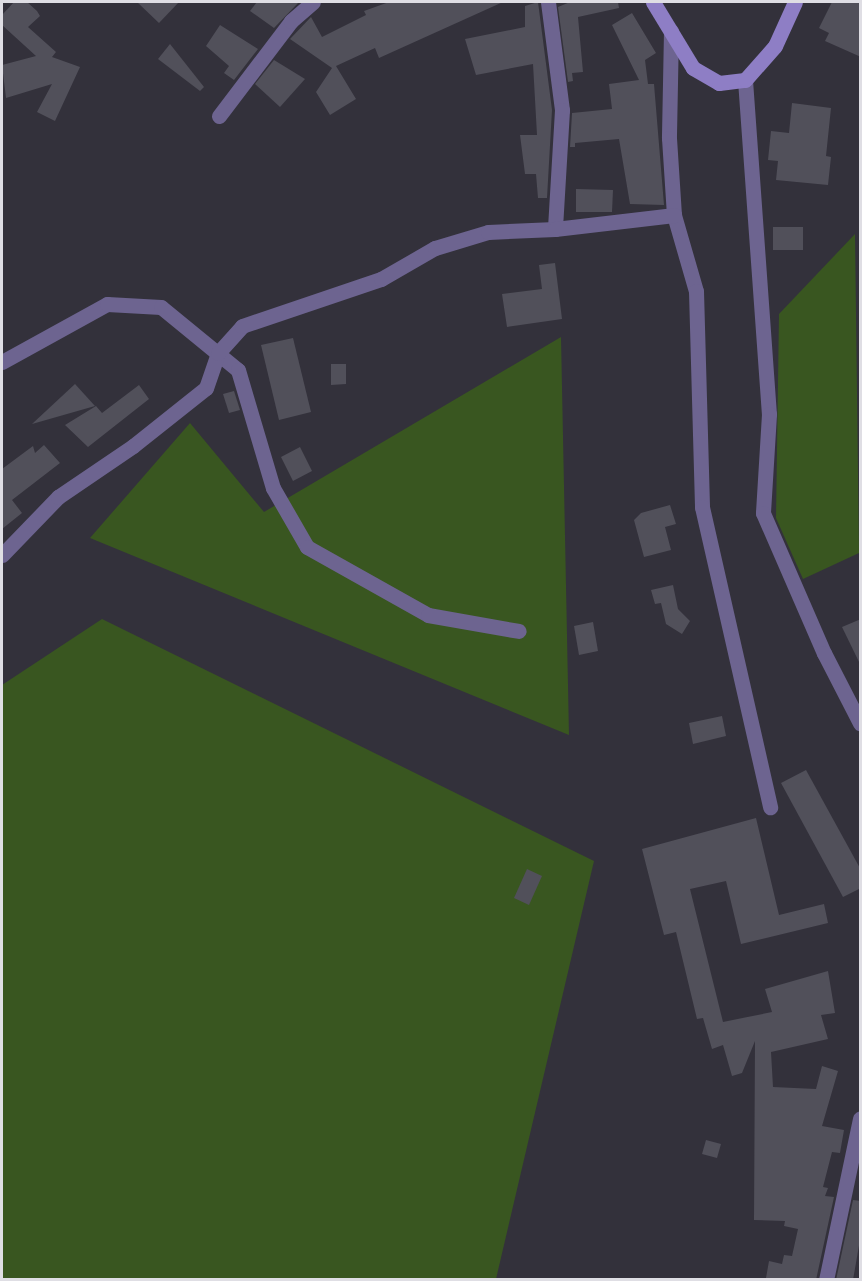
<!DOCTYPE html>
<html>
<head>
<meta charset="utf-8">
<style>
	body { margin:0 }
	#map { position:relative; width:862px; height:1281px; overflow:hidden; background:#33313b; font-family:"PT Sans",sans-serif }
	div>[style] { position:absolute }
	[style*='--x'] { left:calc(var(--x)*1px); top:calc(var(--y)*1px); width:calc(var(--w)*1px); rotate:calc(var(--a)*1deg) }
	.green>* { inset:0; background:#395620 }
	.building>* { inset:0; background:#51505a }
	.street>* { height:15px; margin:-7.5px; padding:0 7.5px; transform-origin:7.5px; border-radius:7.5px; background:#6d6490 }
	.secondary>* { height:15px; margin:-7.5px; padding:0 7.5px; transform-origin:7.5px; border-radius:7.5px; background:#8e7ec5 }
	span { translate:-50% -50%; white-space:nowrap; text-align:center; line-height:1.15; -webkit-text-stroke:4.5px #33313b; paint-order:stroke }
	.frame { position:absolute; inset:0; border:3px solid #dfdee4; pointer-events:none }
</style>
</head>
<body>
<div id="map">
	<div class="green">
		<div style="clip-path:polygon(855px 234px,859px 553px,803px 579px,776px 518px,779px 314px)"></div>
		<div style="clip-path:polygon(561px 337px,569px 735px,90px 538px,190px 423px,264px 512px)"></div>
		<div style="clip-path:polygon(102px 619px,594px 861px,496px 1279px,2px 1280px,2px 685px)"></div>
	</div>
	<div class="building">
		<div style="clip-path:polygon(14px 2px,27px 2px,37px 11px,40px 16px,28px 27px,56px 52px,52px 57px,80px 67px,55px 121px,37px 112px,52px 84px,6px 98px,2px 65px,36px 56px,2px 25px,2px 15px)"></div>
		<div style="clip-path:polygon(137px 2px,179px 2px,159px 23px)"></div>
		<div style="clip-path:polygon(257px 2px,299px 2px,274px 28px,250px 11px)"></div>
		<div style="clip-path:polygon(389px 2px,503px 2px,379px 58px,375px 48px,336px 66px,356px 99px,330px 115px,316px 92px,332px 68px,290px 39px,311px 17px,322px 37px,366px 15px,364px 11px)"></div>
		<div style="clip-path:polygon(538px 2px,552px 110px,547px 198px,538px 198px,536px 174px,525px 174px,520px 135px,537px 135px,533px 64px,476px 75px,465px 39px,525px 27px,525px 6px)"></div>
		<div style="clip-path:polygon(570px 2px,618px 2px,619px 8px,578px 17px,583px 72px,572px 73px,573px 81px,568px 82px,558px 7px)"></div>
		<div style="clip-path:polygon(832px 2px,861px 2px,861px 57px,825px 41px,829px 33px,819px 28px)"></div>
		<div style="clip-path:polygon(632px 13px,656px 53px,645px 60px,648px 84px,654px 84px,664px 205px,630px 204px,619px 139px,575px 143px,575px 147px,570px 147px,572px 113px,612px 109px,609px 84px,639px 80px,612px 25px)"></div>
		<div style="clip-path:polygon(220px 25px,258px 49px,234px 80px,224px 73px,229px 66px,206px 46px)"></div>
		<div style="clip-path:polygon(170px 44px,204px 87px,200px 91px,158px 59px)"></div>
		<div style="clip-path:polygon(274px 60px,305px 79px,280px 107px,255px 84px)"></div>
		<div style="clip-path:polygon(792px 103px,831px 108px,826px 156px,831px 157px,828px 185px,776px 180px,778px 161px,768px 160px,771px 131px,789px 133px)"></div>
		<div style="clip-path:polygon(576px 189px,613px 190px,612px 212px,576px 212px)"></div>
		<div style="clip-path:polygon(773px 227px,803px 227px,803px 250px,773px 250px)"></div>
		<div style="clip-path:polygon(555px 263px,562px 319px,507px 327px,502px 294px,542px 289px,539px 265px)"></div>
		<div style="clip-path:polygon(293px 338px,311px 412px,279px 420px,261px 345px)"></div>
		<div style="clip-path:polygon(331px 364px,346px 364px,346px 384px,331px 385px)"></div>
		<div style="clip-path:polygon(75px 384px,95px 406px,32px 424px)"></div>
		<div style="clip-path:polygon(139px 385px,149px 399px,88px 447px,65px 425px,96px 406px,102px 413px)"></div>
		<div style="clip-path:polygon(234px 391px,240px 410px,229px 413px,223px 394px)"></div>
		<div style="clip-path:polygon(44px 445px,60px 463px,12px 500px,22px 513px,2px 529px,2px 469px,33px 446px,35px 453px)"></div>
		<div style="clip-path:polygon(300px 447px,312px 471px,293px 481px,281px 457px)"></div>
		<div style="clip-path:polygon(670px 505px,676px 524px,665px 527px,671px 550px,644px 557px,634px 520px,641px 513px)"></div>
		<div style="clip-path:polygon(673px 585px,678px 609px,690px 621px,682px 634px,666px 624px,661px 603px,655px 604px,651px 590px)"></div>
		<div style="clip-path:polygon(861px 619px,861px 666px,842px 627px)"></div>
		<div style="clip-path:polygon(593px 622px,598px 651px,579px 655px,574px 626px)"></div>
		<div style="clip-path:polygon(722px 716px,726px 736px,693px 744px,689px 723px)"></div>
		<div style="clip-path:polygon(806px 770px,861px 870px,861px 888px,843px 897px,781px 783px)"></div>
		<div style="clip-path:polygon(756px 818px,779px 915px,824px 904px,828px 923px,741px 944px,726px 881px,690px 889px,723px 1022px,772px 1012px,765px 989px,828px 971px,835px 1013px,821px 1015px,828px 1039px,771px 1052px,773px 1087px,816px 1089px,822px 1066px,838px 1071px,822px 1126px,844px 1130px,840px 1153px,832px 1152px,823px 1187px,828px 1188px,825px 1196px,834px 1197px,816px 1280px,766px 1278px,769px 1261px,782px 1264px,784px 1255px,792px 1256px,798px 1229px,784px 1226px,785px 1221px,754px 1220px,755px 1041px,742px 1073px,732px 1076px,723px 1045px,712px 1049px,703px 1018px,697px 1019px,676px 932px,664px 935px,642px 849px)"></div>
		<div style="clip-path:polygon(527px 869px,542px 876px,529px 905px,514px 898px)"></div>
		<div style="clip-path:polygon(706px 1140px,721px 1144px,717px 1158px,702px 1154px)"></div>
		<div style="clip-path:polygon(853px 1200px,861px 1201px,861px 1234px,853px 1280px,836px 1280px)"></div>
	</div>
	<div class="street">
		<div style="--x:548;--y:2;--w:109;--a:82.6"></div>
		<div style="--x:562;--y:110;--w:119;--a:93.4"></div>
		<div style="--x:671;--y:31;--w:107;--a:91.1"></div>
		<div style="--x:669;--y:138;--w:77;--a:86.3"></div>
		<div style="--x:674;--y:215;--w:79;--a:73.9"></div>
		<div style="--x:696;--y:291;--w:216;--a:88.4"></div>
		<div style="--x:702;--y:507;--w:308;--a:77.2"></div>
		<div style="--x:745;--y:80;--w:335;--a:85.9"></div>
		<div style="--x:769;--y:414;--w:99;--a:93.5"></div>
		<div style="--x:763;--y:513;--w:153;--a:66.5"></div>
		<div style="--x:824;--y:653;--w:79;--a:62.8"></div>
		<div style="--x:219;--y:116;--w:119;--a:-52.8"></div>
		<div style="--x:291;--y:21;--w:29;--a:-41"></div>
		<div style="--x:2;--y:362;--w:120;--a:-28.9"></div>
		<div style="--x:107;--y:304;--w:54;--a:3.2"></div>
		<div style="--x:161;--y:307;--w:99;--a:39.3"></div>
		<div style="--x:238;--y:370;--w:123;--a:73.5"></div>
		<div style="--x:273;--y:488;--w:68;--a:60"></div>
		<div style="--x:307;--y:547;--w:139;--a:29.3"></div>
		<div style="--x:428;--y:615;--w:92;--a:10"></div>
		<div style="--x:2;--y:555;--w:81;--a:-46"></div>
		<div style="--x:58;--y:497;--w:91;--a:-34.2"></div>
		<div style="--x:133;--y:446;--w:93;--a:-38.5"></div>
		<div style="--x:206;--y:388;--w:37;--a:-71"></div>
		<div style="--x:218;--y:353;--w:36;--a:-48"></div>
		<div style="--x:242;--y:326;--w:147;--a:-18.7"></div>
		<div style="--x:381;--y:279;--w:62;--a:-29.9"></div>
		<div style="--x:435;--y:248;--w:55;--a:-16.8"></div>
		<div style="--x:488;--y:232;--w:67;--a:-2.6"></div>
		<div style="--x:555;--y:229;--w:120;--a:-6.7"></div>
		<div style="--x:826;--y:1280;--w:165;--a:-78.1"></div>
	</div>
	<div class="secondary">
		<div style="--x:653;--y:2;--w:77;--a:58.8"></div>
		<div style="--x:693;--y:68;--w:30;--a:30"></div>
		<div style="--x:719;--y:83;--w:26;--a:-7"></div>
		<div style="--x:745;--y:80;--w:45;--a:-48.6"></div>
		<div style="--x:775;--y:46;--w:48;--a:-65.6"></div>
	</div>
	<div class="frame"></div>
</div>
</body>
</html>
